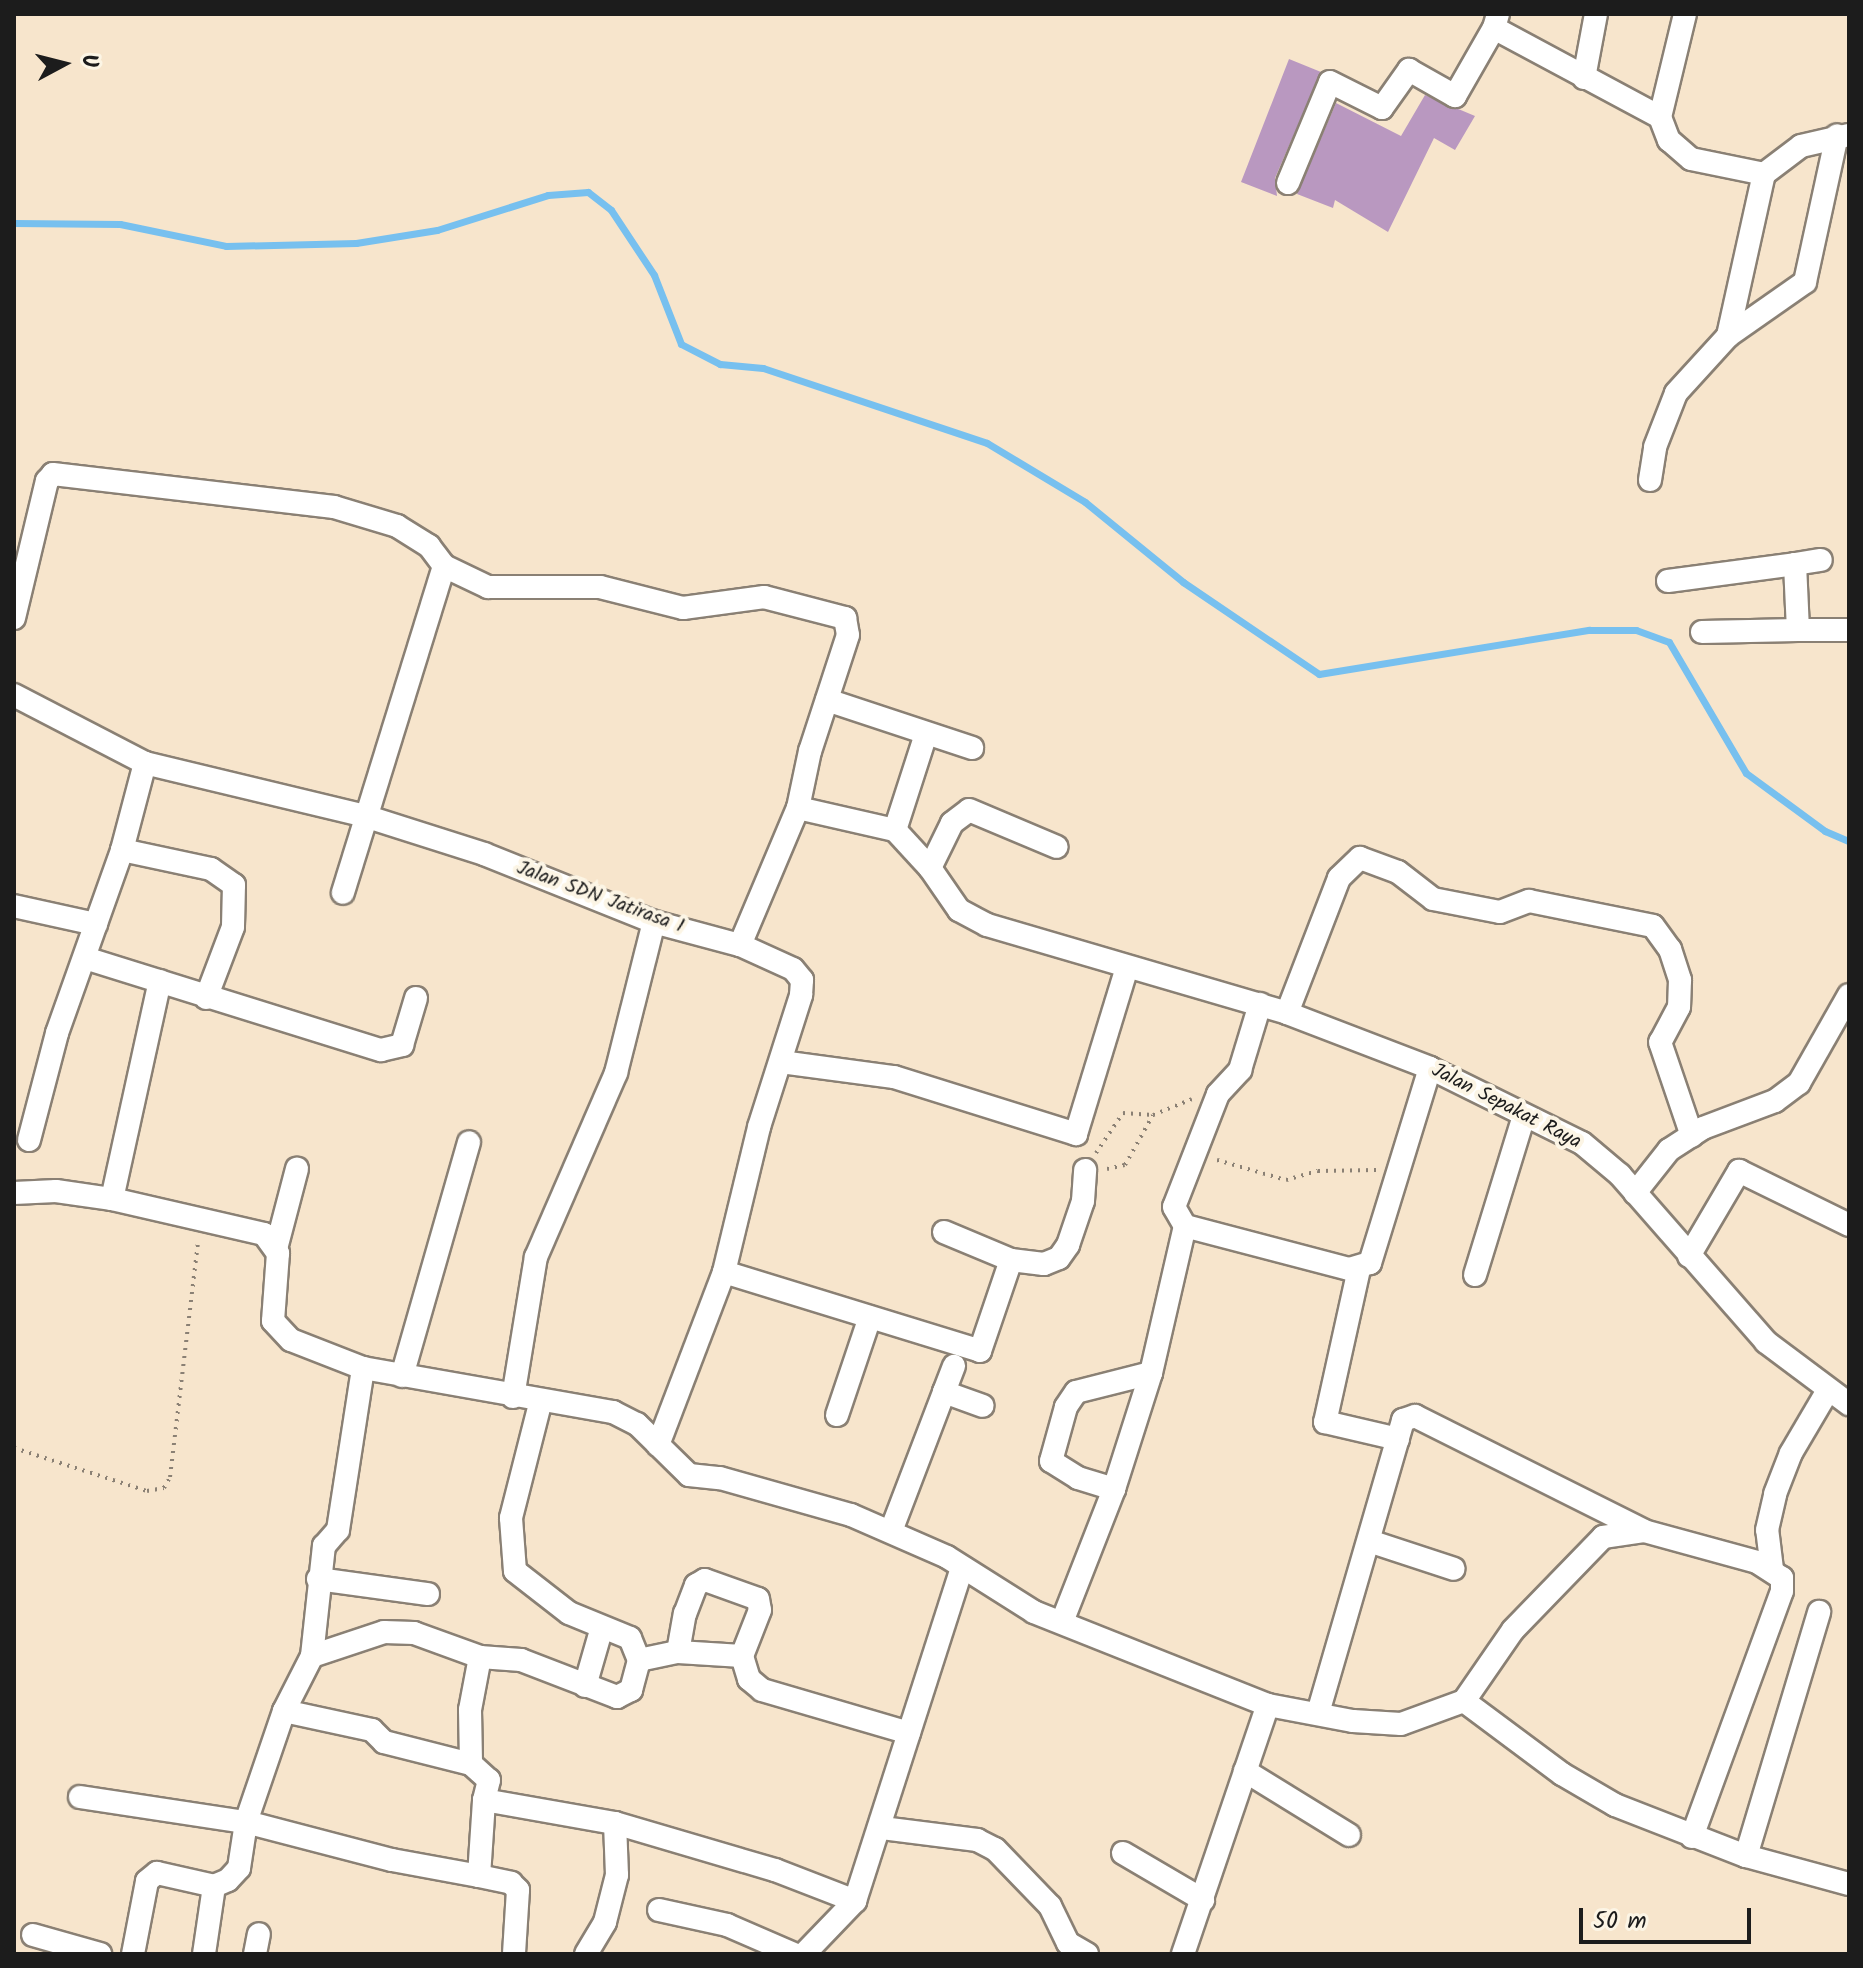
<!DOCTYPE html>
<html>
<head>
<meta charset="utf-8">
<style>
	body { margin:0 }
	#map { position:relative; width:1863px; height:1968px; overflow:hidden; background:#f7e5cc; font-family:Kalam,sans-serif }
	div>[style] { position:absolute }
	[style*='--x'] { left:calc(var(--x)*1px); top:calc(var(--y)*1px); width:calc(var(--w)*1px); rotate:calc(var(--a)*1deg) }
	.stream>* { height:7px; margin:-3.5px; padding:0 3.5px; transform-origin:3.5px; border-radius:3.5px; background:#77c0ef }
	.building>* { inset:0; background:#b998c0 }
	.path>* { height:4px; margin-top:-2px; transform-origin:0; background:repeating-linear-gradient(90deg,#8a8074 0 2px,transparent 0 8px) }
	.roads { filter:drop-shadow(2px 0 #8a8074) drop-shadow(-2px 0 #8a8074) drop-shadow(0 2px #8a8074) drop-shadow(0 -2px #8a8074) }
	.minor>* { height:22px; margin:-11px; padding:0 11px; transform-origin:11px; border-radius:11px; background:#fff }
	span { translate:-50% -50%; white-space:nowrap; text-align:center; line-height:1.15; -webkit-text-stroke:8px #fcf5e5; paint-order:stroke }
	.street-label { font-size:20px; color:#1c1c1c }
	.frame { position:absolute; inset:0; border:16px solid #1c1c1c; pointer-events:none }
	.north { position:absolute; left:24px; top:24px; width:80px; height:80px; -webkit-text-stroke:6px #fcf5e5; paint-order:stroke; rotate:83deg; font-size:22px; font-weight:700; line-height:32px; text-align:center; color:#1c1c1c }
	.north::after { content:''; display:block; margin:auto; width:28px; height:36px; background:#1c1c1c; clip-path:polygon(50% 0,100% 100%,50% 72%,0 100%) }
	.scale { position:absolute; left:1579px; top:1908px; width:172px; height:36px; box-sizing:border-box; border:4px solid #1c1c1c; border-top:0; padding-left:10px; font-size:24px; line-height:28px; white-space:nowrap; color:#1c1c1c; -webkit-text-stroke:6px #fcf5e5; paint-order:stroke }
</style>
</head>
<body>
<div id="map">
	<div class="stream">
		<div style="--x:14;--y:223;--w:106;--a:0.5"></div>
		<div style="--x:120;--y:224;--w:108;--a:11.7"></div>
		<div style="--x:226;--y:246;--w:130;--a:-1.3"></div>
		<div style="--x:356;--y:243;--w:82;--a:-9.1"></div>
		<div style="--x:437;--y:230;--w:116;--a:-17.5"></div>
		<div style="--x:548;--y:195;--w:40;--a:-4.3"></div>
		<div style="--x:588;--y:192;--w:29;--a:38"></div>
		<div style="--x:611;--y:210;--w:78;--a:56.5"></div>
		<div style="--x:654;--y:275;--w:74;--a:68.6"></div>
		<div style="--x:681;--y:344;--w:44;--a:27.1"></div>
		<div style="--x:720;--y:364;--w:43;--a:5.3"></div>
		<div style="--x:763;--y:368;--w:236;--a:18.5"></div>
		<div style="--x:987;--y:443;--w:114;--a:31"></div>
		<div style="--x:1085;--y:502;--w:127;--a:39.2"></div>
		<div style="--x:1183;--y:582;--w:164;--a:34.1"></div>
		<div style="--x:1319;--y:674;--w:274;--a:-9.3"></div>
		<div style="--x:1589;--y:630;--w:47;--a:0"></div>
		<div style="--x:1636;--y:630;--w:35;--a:20"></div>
		<div style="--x:1669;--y:642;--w:152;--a:59.6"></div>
		<div style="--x:1746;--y:773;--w:98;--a:36.3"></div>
		<div style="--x:1825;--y:831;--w:26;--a:23"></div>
	</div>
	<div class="building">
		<div style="clip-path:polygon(1289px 59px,1321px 72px,1275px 178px,1277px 196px,1241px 182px)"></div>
		<div style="clip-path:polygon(1425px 95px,1475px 116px,1455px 150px,1434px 138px,1388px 232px,1335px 200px,1333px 208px,1297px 194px,1336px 103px,1401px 136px)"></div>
	</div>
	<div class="path">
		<div style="--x:1096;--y:1153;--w:48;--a:-56"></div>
		<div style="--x:1123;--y:1113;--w:30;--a:4"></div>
		<div style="--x:1217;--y:1160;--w:72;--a:16.2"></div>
		<div style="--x:1286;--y:1180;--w:33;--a:-16"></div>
		<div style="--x:1318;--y:1171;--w:58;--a:-1"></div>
		<div style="--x:1107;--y:1169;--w:18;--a:-13"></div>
		<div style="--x:1125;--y:1165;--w:57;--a:-60.8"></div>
		<div style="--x:1153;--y:1115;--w:42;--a:-22.3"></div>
		<div style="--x:14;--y:1448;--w:140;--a:17.9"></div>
		<div style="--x:147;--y:1491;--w:17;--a:-10"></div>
		<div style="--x:164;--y:1488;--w:13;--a:-61"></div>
		<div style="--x:170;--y:1477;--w:237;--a:-83.2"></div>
	</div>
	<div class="roads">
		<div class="minor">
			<div style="--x:1498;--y:14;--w:15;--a:106"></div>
			<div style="--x:1494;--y:28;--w:188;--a:28.2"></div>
			<div style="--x:1685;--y:14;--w:106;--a:103.6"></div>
			<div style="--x:1660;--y:117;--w:25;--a:69"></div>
			<div style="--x:1669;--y:140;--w:29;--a:41"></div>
			<div style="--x:1691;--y:159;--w:75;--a:11.6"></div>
			<div style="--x:1764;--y:174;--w:46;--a:-37.1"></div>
			<div style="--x:1801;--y:146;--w:49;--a:-12.9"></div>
			<div style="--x:1584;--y:78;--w:65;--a:-79.4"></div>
			<div style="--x:1288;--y:183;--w:109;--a:-67.4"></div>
			<div style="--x:1330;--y:82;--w:58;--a:26.6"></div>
			<div style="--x:1382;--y:108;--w:47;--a:-54.6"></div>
			<div style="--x:1409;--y:70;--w:53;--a:29.5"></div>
			<div style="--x:1455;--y:96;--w:78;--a:-60.2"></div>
			<div style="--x:1728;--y:336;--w:94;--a:-35"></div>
			<div style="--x:1805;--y:282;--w:150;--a:-77.7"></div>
			<div style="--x:1650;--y:480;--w:33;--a:-81"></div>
			<div style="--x:1655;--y:447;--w:58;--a:-68.7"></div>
			<div style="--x:1676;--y:393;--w:77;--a:-47.6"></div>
			<div style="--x:1728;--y:336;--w:166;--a:-77.5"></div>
			<div style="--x:1795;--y:564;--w:26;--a:-9"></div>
			<div style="--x:444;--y:566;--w:49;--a:25.5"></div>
			<div style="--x:488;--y:587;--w:112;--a:0"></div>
			<div style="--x:600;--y:587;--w:86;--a:14.2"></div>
			<div style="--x:683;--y:608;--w:82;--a:-7.7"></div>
			<div style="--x:764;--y:597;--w:84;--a:14.5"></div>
			<div style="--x:845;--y:618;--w:17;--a:80"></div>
			<div style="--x:848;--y:635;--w:122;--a:108.1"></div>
			<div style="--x:810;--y:751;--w:58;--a:101.9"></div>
			<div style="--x:1668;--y:581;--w:128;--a:-7.6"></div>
			<div style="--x:1795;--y:564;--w:66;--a:87.4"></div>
			<div style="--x:1798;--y:630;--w:51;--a:0"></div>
			<div style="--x:14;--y:618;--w:141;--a:-76.5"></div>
			<div style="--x:47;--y:481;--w:9;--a:-49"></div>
			<div style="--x:53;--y:474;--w:283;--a:6.7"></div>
			<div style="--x:334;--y:507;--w:66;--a:16.8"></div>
			<div style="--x:397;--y:526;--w:38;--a:32"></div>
			<div style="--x:429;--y:546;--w:25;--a:53"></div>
			<div style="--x:444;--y:566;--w:342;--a:107.2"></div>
			<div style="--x:1702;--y:632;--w:96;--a:-1.2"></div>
			<div style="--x:14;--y:695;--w:148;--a:27.4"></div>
			<div style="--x:145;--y:763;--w:226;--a:13.5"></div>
			<div style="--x:365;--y:816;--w:125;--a:17.7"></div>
			<div style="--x:484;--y:854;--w:183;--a:21.8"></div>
			<div style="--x:654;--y:922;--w:89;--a:15"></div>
			<div style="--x:740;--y:945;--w:149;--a:-67.1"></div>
			<div style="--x:798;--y:808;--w:99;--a:12.8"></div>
			<div style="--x:895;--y:830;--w:52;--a:47.4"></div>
			<div style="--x:930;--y:868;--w:51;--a:55.4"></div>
			<div style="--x:959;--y:910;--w:32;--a:28"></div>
			<div style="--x:987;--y:925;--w:313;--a:16.3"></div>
			<div style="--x:1287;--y:1013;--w:153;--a:21"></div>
			<div style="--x:1430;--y:1068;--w:169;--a:26.3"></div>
			<div style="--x:1582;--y:1143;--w:50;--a:40.1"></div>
			<div style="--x:1620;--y:1175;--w:222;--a:48.8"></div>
			<div style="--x:1766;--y:1342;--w:104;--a:36.8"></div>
			<div style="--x:827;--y:700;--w:153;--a:18.3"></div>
			<div style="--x:895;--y:830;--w:98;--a:-72.1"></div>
			<div style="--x:122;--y:850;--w:91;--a:12.1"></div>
			<div style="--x:211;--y:869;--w:28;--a:35"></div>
			<div style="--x:234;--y:885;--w:42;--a:91.4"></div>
			<div style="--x:233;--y:927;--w:76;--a:110.8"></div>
			<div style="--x:930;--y:868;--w:50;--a:-63.9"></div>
			<div style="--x:952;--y:823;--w:21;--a:-37"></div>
			<div style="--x:969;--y:810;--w:95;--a:22.8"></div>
			<div style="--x:14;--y:906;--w:84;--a:12.4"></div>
			<div style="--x:85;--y:958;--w:310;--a:17.3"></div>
			<div style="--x:381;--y:1050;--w:22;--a:-13"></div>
			<div style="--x:402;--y:1045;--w:49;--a:-73.4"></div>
			<div style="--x:1287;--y:1013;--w:145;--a:-68.9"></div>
			<div style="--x:1339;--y:878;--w:29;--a:-44"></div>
			<div style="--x:1360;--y:858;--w:40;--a:20.2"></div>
			<div style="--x:1398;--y:872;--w:44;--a:37.6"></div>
			<div style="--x:1433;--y:899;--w:68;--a:11"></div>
			<div style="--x:1500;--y:912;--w:31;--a:-21"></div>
			<div style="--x:1529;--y:901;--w:126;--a:11.4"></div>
			<div style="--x:1653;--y:926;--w:29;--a:54"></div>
			<div style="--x:1670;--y:949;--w:33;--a:72"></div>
			<div style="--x:1680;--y:980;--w:27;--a:92"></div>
			<div style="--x:1679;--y:1007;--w:40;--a:118"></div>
			<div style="--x:1660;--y:1042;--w:99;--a:71.2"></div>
			<div style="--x:781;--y:1062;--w:114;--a:7.6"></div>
			<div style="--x:894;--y:1077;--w:191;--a:17.4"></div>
			<div style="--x:1076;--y:1134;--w:171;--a:-73"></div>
			<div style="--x:29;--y:1140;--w:111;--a:-75.3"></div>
			<div style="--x:57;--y:1033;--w:194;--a:-70.4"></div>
			<div style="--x:122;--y:850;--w:90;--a:-75.2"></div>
			<div style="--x:14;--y:1193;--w:42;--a:-2.7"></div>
			<div style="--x:56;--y:1191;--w:57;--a:8.1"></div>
			<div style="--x:112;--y:1199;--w:156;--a:13"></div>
			<div style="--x:264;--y:1234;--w:24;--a:54"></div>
			<div style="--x:278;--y:1253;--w:68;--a:94.2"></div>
			<div style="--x:273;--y:1321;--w:26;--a:47"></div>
			<div style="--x:291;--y:1340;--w:77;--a:21.3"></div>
			<div style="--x:363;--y:1368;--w:254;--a:10"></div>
			<div style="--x:613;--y:1412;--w:27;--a:27"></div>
			<div style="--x:637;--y:1424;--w:73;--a:44.4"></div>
			<div style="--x:689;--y:1475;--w:31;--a:6"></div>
			<div style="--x:720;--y:1478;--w:136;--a:15.8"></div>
			<div style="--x:851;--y:1515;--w:105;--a:23.6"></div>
			<div style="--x:947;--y:1557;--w:103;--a:32.3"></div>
			<div style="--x:1034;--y:1612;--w:252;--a:21.7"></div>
			<div style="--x:1268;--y:1705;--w:86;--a:10.7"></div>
			<div style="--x:1353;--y:1721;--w:48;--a:3.6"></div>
			<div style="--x:1401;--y:1724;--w:67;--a:-20.1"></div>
			<div style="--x:1464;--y:1701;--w:86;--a:-55.4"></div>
			<div style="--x:1513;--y:1630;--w:129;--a:-45.9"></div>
			<div style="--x:1603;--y:1537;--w:41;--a:-8.3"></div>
			<div style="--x:1644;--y:1531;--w:117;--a:15.3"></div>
			<div style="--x:1757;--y:1562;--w:30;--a:33"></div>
			<div style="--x:1782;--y:1578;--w:13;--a:90"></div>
			<div style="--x:1782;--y:1591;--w:262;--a:110.1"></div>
			<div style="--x:1635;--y:1193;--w:55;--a:-51.7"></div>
			<div style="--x:1669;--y:1150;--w:40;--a:-32.9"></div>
			<div style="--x:1703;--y:1128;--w:77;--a:-20.6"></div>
			<div style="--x:1775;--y:1101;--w:30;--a:-37"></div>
			<div style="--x:1799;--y:1083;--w:101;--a:-60.4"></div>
			<div style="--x:112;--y:1199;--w:223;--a:-77.6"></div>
			<div style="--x:1185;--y:1226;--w:170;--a:14.7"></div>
			<div style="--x:1349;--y:1269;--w:22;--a:-16"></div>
			<div style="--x:1370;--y:1263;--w:204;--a:-72.9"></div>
			<div style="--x:944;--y:1232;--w:73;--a:22.7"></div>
			<div style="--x:1011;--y:1260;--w:33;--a:7"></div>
			<div style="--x:1044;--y:1264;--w:16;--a:-22"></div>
			<div style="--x:1059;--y:1258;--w:16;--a:-55"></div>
			<div style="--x:1068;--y:1245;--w:46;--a:-71.2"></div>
			<div style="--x:1083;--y:1201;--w:31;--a:-86"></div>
			<div style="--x:277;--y:1245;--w:79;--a:-75.3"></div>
			<div style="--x:1689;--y:1256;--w:99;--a:-59.5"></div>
			<div style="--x:1739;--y:1171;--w:123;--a:26.1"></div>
			<div style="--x:1359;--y:1269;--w:157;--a:102.5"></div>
			<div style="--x:1325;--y:1422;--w:75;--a:13.1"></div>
			<div style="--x:724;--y:1272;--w:268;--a:17.1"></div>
			<div style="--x:980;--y:1351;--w:96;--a:-71.2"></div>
			<div style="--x:1475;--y:1275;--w:166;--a:-72.9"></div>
			<div style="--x:1151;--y:1373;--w:77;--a:165.8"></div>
			<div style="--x:1076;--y:1392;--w:18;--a:124"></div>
			<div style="--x:1066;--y:1407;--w:56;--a:105.5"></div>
			<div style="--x:1051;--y:1461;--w:32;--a:32"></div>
			<div style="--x:1078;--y:1478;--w:38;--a:17"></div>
			<div style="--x:1114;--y:1489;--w:122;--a:-72.3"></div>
			<div style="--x:1151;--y:1373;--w:151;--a:-77"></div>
			<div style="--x:1185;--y:1226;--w:22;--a:-120"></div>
			<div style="--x:1174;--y:1207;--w:121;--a:-68.7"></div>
			<div style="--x:1218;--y:1094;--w:33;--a:-47"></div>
			<div style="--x:1240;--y:1070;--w:69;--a:-73.1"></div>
			<div style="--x:402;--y:1376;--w:243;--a:-74"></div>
			<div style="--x:944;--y:1392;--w:28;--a:-69"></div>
			<div style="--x:513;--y:1397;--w:142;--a:-80.7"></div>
			<div style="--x:536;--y:1257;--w:201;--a:-66.5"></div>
			<div style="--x:616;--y:1073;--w:156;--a:-75.9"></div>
			<div style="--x:541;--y:1400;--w:122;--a:104.3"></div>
			<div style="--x:511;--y:1518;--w:53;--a:85.7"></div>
			<div style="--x:515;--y:1571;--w:68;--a:37.9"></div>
			<div style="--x:569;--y:1613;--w:66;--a:22.3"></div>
			<div style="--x:630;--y:1638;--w:24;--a:68"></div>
			<div style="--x:639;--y:1660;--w:40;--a:-12"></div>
			<div style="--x:678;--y:1652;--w:39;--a:-80"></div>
			<div style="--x:685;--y:1614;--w:31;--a:-69"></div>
			<div style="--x:696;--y:1585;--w:10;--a:-29"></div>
			<div style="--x:705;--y:1580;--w:56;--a:19.7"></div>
			<div style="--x:758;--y:1599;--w:11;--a:80"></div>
			<div style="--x:760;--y:1610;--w:49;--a:111.4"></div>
			<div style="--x:742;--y:1656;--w:24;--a:73"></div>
			<div style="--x:749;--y:1679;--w:17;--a:40"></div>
			<div style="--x:762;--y:1690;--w:153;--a:16.3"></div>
			<div style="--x:837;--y:1415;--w:103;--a:-71.4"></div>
			<div style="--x:658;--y:1445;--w:185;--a:-69.1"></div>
			<div style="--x:724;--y:1272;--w:149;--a:-76.4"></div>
			<div style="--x:759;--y:1127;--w:139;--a:-72.3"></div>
			<div style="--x:801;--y:995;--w:15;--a:-86"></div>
			<div style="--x:802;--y:980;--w:14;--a:-129"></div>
			<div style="--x:793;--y:969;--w:58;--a:-155.6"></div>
			<div style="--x:891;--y:1531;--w:149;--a:-69.1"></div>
			<div style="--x:944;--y:1392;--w:41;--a:19.7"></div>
			<div style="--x:1369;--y:1541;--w:89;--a:18.2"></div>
			<div style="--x:1772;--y:1569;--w:39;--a:-97"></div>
			<div style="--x:1767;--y:1530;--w:37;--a:-77"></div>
			<div style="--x:1775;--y:1494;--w:44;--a:-68.7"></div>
			<div style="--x:1791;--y:1453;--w:71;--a:-59.5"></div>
			<div style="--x:318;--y:1579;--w:111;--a:7.8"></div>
			<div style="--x:1062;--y:1622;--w:143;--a:-68.6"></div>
			<div style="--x:678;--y:1652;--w:64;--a:3.6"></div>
			<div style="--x:312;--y:1656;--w:111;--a:-83.8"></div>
			<div style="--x:324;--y:1546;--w:21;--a:-49"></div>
			<div style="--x:338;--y:1530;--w:164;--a:-81.2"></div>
			<div style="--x:480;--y:1657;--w:54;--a:100.7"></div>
			<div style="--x:470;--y:1710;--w:54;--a:88.9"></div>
			<div style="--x:471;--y:1764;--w:24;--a:42"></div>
			<div style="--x:489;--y:1780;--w:21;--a:104"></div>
			<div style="--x:585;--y:1686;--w:61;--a:-73.9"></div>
			<div style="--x:1464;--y:1701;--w:122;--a:36.7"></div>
			<div style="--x:1562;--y:1774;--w:61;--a:30.3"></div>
			<div style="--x:1615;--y:1805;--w:141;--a:21.3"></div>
			<div style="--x:1746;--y:1856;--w:107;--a:15.2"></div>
			<div style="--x:284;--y:1711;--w:90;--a:12.2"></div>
			<div style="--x:372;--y:1730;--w:17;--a:45"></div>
			<div style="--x:384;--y:1742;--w:90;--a:14.2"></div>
			<div style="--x:1318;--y:1713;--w:305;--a:-73.8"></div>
			<div style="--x:1403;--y:1420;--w:13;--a:-18"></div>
			<div style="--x:1415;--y:1416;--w:255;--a:26.6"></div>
			<div style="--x:1245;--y:1771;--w:122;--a:31.6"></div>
			<div style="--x:80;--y:1797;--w:168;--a:8.6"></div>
			<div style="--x:246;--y:1822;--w:117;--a:-71.1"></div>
			<div style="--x:284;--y:1711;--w:62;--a:-63"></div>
			<div style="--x:312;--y:1656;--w:76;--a:-18.4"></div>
			<div style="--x:384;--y:1632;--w:30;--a:2"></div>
			<div style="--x:414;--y:1633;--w:70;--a:20"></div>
			<div style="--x:480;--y:1657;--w:41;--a:4.2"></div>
			<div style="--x:521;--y:1660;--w:103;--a:21.1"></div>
			<div style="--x:617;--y:1697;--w:16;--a:-27"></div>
			<div style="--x:631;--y:1690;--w:31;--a:-75"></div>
			<div style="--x:882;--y:1828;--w:96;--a:7.2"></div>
			<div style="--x:977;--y:1840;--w:20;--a:27"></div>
			<div style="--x:995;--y:1849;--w:79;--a:46"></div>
			<div style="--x:1050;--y:1906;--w:41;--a:64.1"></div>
			<div style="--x:1068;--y:1943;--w:22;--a:30"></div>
			<div style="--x:1123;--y:1853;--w:93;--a:30.4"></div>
			<div style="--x:1746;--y:1856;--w:255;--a:-73.3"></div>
			<div style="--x:479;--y:1876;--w:33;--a:12"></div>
			<div style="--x:511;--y:1883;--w:10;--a:45"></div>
			<div style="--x:518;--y:1890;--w:64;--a:93.6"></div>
			<div style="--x:659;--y:1910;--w:70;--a:12.4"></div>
			<div style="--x:727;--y:1925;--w:73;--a:23.4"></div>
			<div style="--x:33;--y:1935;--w:70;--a:15.8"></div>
			<div style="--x:133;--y:1954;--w:74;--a:-79.1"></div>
			<div style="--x:147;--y:1881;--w:13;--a:-39"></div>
			<div style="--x:157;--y:1873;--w:58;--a:12.8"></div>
			<div style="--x:214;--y:1886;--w:15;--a:-23"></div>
			<div style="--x:228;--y:1880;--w:16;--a:-47"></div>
			<div style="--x:239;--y:1868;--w:47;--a:-81.3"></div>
			<div style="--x:246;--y:1822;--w:151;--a:14.6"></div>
			<div style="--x:392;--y:1860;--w:88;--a:10.4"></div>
			<div style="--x:479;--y:1876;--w:76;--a:-86.2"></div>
			<div style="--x:484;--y:1800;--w:133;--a:10"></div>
			<div style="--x:615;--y:1823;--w:167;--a:16.4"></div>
			<div style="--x:775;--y:1870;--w:86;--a:21.2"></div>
			<div style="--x:204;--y:1954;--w:69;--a:-81.6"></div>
			<div style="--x:255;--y:1954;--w:20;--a:-79"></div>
			<div style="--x:586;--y:1954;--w:37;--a:-59"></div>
			<div style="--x:605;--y:1922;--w:49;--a:-75.7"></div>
			<div style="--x:617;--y:1875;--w:52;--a:-92.2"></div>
			<div style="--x:804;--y:1954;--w:74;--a:-46.1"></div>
			<div style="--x:855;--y:1901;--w:350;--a:-72.2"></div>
			<div style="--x:1183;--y:1954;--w:263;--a:-71.2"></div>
		</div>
	</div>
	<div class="street-label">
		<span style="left:600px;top:898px;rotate:20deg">Jalan SDN Jatirasa 1</span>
		<span style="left:1506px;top:1107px;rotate:27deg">Jalan Sepakat Raya</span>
	</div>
	<div class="frame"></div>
	<div class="north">U</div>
	<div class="scale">50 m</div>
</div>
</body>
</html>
